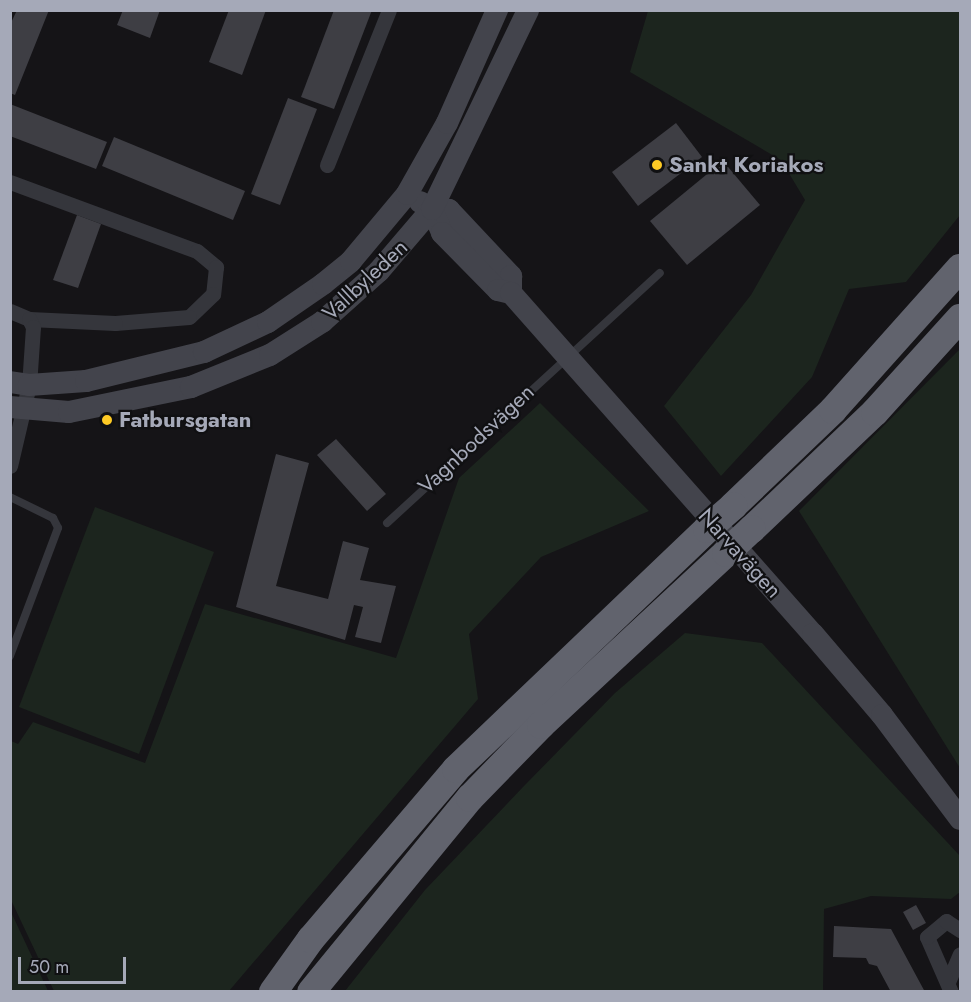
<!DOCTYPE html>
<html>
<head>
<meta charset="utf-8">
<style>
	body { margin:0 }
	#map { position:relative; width:971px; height:1002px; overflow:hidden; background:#151417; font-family:Jost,sans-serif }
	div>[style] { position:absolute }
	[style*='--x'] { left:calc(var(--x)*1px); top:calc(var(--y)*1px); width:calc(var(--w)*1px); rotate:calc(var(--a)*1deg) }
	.green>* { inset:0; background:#1c251e }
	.building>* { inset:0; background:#3e3e44 }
	.service>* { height:8px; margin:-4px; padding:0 4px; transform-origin:4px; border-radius:4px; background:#35363c }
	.minor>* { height:15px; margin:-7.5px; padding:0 7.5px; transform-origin:7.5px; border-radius:7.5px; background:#35363c }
	.secondary>* { height:22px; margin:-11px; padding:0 11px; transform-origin:11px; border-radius:11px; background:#43444c }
	.motorway>* { height:28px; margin:-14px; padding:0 14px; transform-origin:14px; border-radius:14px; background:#61636d }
	.motorway-bridge>* { height:28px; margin:-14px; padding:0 14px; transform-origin:14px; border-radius:14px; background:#61636d }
	.dots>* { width:16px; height:16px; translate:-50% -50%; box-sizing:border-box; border:3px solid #101012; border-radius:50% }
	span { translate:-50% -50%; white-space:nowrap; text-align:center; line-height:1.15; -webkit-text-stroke:4.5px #101012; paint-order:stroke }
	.poi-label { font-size:22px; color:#a5a9b8; font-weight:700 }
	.left { translate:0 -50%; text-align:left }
	.street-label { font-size:22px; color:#a5a9b8 }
	.frame { position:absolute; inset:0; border:12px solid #a5a9b8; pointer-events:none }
	.scale { position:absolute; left:18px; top:957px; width:108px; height:27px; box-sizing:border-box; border:3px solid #a5a9b8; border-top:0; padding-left:8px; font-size:18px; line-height:21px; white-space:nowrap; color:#a5a9b8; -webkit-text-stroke:4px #101012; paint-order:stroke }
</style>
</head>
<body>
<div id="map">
	<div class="green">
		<div style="clip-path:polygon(648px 11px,960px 11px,960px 215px,906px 282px,849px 289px,812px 377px,721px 476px,664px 406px,751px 295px,805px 200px,781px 160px,630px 72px)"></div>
		<div style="clip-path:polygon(960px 349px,960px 768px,799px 511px)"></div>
		<div style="clip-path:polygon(540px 403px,649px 511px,541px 557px,469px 634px,478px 699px,229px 991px,54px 991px,11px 900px,11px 741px,18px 744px,33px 722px,145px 763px,205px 604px,396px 658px,459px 478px)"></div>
		<div style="clip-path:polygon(95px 507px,214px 552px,139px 754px,19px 707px)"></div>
		<div style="clip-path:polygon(685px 633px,762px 643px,960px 856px,960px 892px,951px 899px,871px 896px,824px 909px,823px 991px,345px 991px,425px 890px,523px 787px,615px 693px)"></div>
		<div style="clip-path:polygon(11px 912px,48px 991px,11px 991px)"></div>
	</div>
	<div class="building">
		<div style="clip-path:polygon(17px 10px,49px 10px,15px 95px,10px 93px,10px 25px)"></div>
		<div style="clip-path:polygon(123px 10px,160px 10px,150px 38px,117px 25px)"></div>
		<div style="clip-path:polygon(229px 10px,266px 10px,242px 75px,209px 62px)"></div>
		<div style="clip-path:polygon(334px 10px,372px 10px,334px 109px,301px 97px)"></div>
		<div style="clip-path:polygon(288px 98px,317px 109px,280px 205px,251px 194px)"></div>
		<div style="clip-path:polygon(10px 104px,107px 142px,96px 169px,10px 136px)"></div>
		<div style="clip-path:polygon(676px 123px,702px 157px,638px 206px,612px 172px)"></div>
		<div style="clip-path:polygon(114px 137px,245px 191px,233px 220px,102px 166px)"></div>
		<div style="clip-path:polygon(723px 161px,760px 205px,687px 265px,650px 221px)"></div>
		<div style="clip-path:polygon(77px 215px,101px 224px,78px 288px,53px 280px)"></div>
		<div style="clip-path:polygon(336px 439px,386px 494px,367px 511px,317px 455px)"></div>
		<div style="clip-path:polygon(276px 454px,309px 463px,276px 586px,328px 599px,343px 541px,369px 548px,360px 580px,396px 586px,381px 643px,355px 637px,363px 607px,354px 605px,345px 640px,236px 607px)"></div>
		<div style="clip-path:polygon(916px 905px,926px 923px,913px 930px,903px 912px)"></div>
		<div style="clip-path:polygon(834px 926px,891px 929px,925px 992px,891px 992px,877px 966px,869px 964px,866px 958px,833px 957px)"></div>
	</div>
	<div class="service">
		<div style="--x:10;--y:497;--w:48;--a:26"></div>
		<div style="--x:53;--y:518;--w:11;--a:63"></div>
		<div style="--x:58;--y:528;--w:137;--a:110.6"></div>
		<div style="--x:387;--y:523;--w:370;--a:-42.5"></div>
	</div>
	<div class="minor">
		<div style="--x:327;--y:165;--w:167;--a:-68.2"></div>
		<div style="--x:10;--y:182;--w:199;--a:20.3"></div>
		<div style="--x:197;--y:251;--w:25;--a:40"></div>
		<div style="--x:216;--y:267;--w:27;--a:96"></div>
		<div style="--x:213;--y:294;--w:33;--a:136"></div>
		<div style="--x:189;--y:317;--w:74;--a:175.4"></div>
		<div style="--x:115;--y:323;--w:86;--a:-177.3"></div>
		<div style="--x:10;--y:311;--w:21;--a:23"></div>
		<div style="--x:29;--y:319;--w:9;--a:63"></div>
		<div style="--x:33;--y:327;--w:58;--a:93.9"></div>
		<div style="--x:29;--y:385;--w:83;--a:103.2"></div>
		<div style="--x:948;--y:982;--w:30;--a:-67"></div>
		<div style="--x:951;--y:992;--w:60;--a:-113.6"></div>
		<div style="--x:927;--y:937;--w:25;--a:-40"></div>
		<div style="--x:946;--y:921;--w:17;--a:33"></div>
	</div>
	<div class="secondary">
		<div style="--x:420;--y:202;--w:14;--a:30"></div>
		<div style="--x:432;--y:209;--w:17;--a:3"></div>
		<div style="--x:449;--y:210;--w:91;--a:46.8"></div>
		<div style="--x:511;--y:276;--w:17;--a:90"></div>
		<div style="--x:432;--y:209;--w:26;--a:67"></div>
		<div style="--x:442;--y:233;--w:80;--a:45.5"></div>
		<div style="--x:498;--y:290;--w:13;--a:13"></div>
		<div style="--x:511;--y:293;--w:456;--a:48.5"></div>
		<div style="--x:813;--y:634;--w:106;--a:49.6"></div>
		<div style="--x:882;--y:715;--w:130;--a:53.1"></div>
		<div style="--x:10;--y:382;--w:19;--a:9"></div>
		<div style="--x:29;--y:385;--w:57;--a:-4"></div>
		<div style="--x:86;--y:381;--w:122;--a:-13.8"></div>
		<div style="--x:204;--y:352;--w:71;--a:-25.1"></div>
		<div style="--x:268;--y:322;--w:67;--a:-34.6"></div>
		<div style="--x:323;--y:284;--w:36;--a:-39"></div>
		<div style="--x:351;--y:261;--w:87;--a:-50.1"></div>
		<div style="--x:407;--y:194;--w:81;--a:-60.6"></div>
		<div style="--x:447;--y:123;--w:124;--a:-66.1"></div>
		<div style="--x:10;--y:407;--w:59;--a:4.8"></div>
		<div style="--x:69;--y:412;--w:125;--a:-11.6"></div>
		<div style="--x:191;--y:387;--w:85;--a:-22.1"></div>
		<div style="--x:270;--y:355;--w:62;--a:-32.4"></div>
		<div style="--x:322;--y:322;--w:76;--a:-41.8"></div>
		<div style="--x:379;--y:271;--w:82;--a:-49.5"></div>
		<div style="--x:432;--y:209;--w:221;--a:-64.2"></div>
	</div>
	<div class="motorway">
		<div style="--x:733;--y:506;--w:139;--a:-43.8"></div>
		<div style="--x:833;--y:410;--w:191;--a:-48.2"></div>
		<div style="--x:752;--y:529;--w:170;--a:-43.6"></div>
		<div style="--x:875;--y:412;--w:127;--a:-47.9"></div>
		<div style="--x:273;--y:992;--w:65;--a:-54.4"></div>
		<div style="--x:311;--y:939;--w:223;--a:-49.5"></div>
		<div style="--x:456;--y:769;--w:347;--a:-43.7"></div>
		<div style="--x:311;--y:992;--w:251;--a:-50.7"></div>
		<div style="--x:470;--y:798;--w:102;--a:-45.8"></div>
		<div style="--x:541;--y:725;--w:253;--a:-42.9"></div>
	</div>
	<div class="motorway-bridge">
		<div style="--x:707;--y:529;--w:35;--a:-41"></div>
		<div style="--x:726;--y:553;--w:35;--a:-43"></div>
	</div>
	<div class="dots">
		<div style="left:657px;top:165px;background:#feca25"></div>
		<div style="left:107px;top:420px;background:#feca25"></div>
	</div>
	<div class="poi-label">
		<span class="left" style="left:669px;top:165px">Sankt Koriakos</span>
		<span class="left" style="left:119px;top:420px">Fatbursgatan</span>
	</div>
	<div class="street-label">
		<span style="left:365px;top:280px;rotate:-43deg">Vallbyleden</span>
		<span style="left:476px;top:439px;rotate:-43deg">Vagnbodsvägen</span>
		<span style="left:740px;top:553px;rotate:48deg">Narvavägen</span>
	</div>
	<div class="frame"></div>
	<div class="scale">50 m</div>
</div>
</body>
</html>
